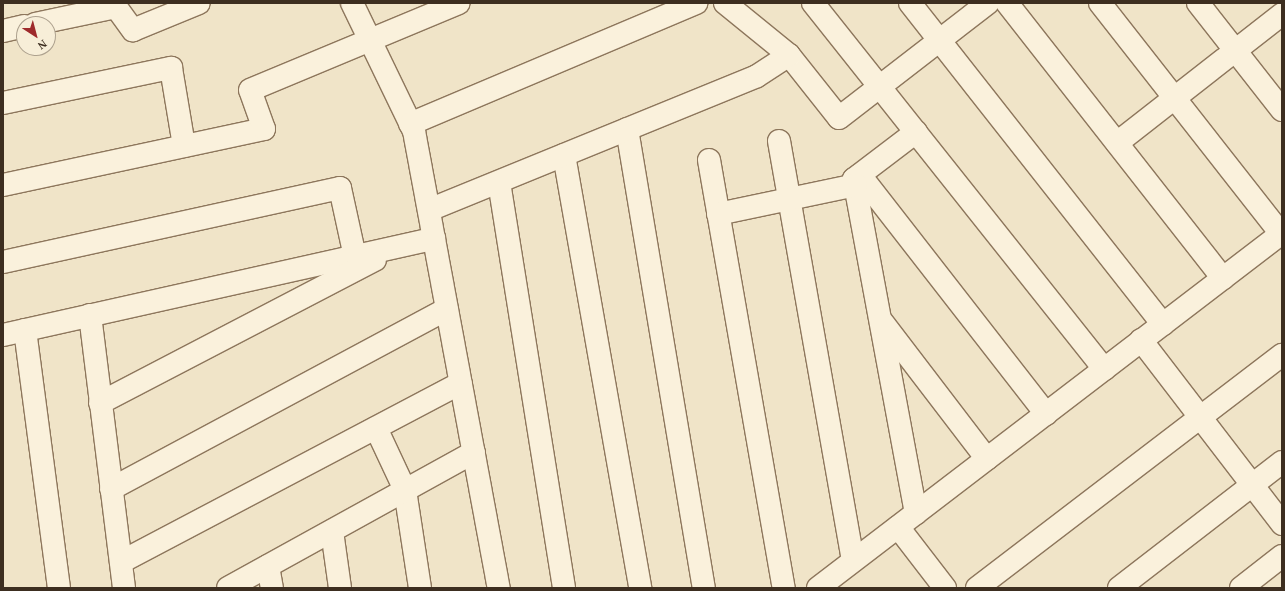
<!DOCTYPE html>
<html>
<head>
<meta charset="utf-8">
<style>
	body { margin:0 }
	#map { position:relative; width:1285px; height:591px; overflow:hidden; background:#f0e4c8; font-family:"Times New Roman",serif }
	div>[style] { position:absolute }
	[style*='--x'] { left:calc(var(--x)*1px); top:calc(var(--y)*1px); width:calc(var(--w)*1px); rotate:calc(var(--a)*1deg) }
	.roads { filter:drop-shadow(1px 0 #8d765c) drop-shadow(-1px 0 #8d765c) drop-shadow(0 1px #8d765c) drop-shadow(0 -1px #8d765c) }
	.minor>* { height:22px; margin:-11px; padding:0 11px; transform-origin:11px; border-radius:11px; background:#faf1dc }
	.tertiary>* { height:22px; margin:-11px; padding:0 11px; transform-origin:11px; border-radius:11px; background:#faf1dc }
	span { translate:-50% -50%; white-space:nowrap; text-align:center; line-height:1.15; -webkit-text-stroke:3px #f7eed8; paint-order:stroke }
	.frame { position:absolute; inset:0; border:4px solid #3d2e20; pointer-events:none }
	.north { position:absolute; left:16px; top:16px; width:40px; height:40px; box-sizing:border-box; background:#f7eed8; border:1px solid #ada18e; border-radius:50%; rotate:144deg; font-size:11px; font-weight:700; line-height:16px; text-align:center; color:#3d2e20 }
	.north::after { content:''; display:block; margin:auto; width:14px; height:18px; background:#9e2a2b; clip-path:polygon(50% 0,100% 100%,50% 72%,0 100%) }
</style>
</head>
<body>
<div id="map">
	<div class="roads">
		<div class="minor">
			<div style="--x:352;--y:3;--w:142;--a:64.2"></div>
			<div style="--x:414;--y:131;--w:465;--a:79.5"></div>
			<div style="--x:725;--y:3;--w:82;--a:39.1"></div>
			<div style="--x:789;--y:55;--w:80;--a:51.6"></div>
			<div style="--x:839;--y:118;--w:188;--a:-37.7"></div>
			<div style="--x:813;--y:3;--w:468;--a:51.5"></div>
			<div style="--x:910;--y:3;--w:409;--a:51.8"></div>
			<div style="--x:1007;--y:3;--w:350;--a:51.9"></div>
			<div style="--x:1100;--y:3;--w:293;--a:51.9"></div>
			<div style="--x:1198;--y:3;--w:136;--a:51.9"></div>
			<div style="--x:35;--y:24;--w:83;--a:-11.9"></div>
			<div style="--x:116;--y:7;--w:29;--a:54"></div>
			<div style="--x:133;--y:30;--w:71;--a:-22.2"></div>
			<div style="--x:3;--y:31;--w:22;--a:-13"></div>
			<div style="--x:3;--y:103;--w:172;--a:-11.8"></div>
			<div style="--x:171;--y:68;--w:79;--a:80.5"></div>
			<div style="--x:410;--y:124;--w:311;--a:-22.9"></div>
			<div style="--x:627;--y:129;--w:465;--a:80.5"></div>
			<div style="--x:916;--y:132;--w:78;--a:142.8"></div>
			<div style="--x:854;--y:179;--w:340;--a:79.5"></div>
			<div style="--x:779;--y:141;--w:426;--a:80"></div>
			<div style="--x:1117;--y:143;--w:209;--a:-38"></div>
			<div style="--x:564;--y:155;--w:440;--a:80"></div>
			<div style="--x:709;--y:160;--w:435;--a:80.1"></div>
			<div style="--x:860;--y:175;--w:303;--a:52.1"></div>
			<div style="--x:499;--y:182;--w:411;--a:80.9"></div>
			<div style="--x:3;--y:185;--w:267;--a:-12.1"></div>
			<div style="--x:264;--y:129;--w:41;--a:-109.7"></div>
			<div style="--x:250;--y:90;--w:226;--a:-22.6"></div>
			<div style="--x:429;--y:210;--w:354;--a:-22.2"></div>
			<div style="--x:757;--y:76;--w:38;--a:-33"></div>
			<div style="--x:718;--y:214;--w:141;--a:-11.9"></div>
			<div style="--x:3;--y:262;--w:345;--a:-12.4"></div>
			<div style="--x:340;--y:188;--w:71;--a:77.7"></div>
			<div style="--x:90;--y:315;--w:275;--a:82.9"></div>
			<div style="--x:883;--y:323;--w:171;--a:52.6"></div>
			<div style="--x:25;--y:330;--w:260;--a:82.5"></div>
			<div style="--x:3;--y:335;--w:442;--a:-12.6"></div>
			<div style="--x:1141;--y:340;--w:232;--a:52.5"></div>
			<div style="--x:100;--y:403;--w:310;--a:-27.5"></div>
			<div style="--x:376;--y:428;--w:68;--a:64.9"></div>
			<div style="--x:405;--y:490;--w:99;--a:81.3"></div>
			<div style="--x:111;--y:489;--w:381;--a:-28.2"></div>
			<div style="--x:898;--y:527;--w:77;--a:52.4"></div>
			<div style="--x:332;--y:531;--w:58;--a:82"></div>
			<div style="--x:121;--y:562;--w:384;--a:-27.8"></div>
			<div style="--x:268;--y:566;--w:22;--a:80"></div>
			<div style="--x:228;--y:588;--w:281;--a:-28.9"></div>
			<div style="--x:977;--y:588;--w:384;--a:-37.4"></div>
			<div style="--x:1119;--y:588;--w:206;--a:-37.7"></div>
			<div style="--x:1241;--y:588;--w:52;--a:-38"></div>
		</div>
		<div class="tertiary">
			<div style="--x:818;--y:588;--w:584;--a:-37.42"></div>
		</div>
	</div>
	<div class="frame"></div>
	<div class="north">N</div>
</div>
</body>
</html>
